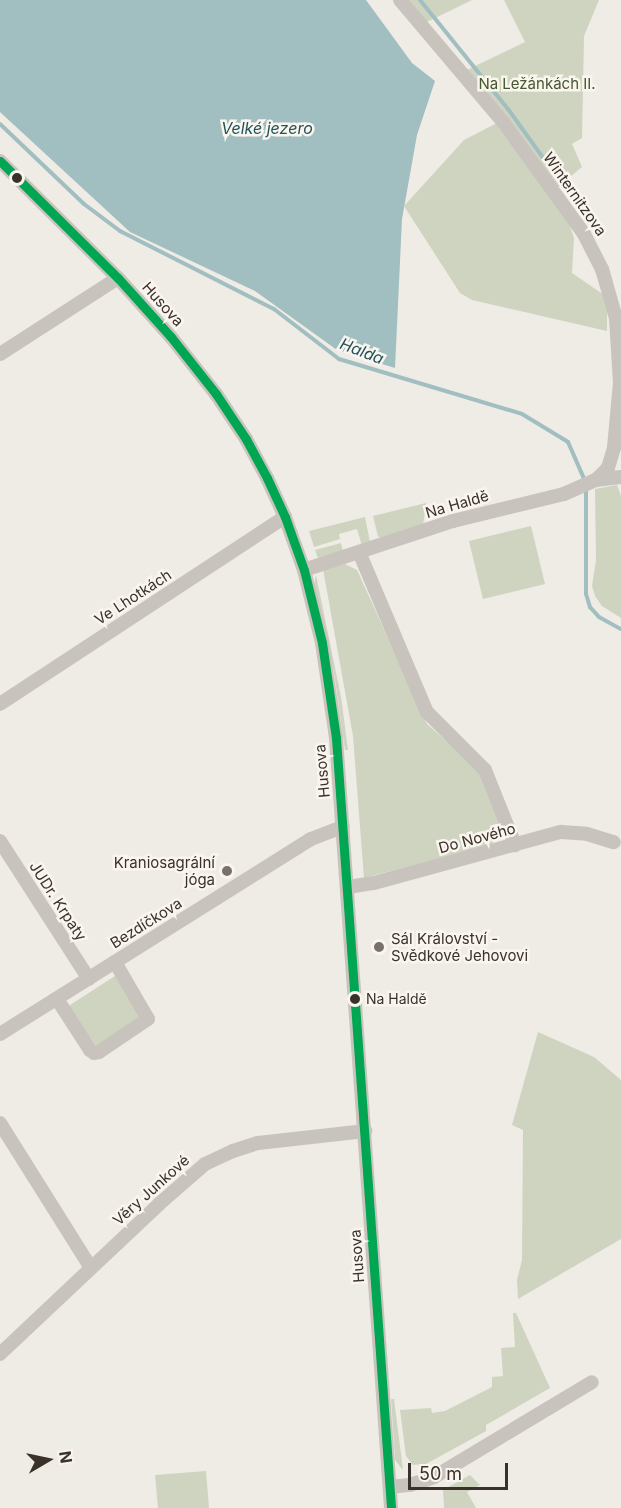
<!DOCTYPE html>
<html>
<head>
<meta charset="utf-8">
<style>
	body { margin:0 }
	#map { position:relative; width:621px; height:1508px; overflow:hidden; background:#efebe5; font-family:Inter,sans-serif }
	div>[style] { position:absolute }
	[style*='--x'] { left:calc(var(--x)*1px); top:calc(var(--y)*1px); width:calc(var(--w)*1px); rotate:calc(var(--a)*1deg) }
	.green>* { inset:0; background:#cfd4c0 }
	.water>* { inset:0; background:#a1bec0 }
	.stream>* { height:4px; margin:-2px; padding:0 2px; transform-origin:2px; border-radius:2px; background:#a1bec0 }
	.street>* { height:14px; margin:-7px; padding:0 7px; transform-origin:7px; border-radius:7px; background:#c9c3bd }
	.bus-1>* { height:9px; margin:-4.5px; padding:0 4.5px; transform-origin:4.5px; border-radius:4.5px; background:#00a651 }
	.dots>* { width:16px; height:16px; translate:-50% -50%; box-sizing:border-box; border:3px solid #faf5ee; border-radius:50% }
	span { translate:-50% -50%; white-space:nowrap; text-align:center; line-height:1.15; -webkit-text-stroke:5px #faf5ee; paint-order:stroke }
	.bus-label { font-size:14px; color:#3a312b }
	.left { translate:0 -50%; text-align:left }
	.park-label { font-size:15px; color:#46582f }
	.street-label { font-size:15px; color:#3a312b }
	.poi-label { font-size:15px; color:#3a312b }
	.right { translate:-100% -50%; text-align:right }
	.water-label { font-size:16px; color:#21535b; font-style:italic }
	.north { position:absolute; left:18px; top:1430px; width:60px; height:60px; -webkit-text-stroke:4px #faf5ee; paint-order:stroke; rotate:81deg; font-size:16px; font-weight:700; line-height:24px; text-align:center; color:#3a312b }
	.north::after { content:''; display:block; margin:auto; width:21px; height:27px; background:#3a312b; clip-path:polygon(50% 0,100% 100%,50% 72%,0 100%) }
	.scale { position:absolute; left:408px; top:1463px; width:100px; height:27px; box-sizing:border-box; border:3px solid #3a312b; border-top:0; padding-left:8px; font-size:18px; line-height:21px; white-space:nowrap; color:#3a312b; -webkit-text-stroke:4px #faf5ee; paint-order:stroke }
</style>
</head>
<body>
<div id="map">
	<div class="green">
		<div style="clip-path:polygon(408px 0,472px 0,427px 22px)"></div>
		<div style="clip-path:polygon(504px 0,599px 0,584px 36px,582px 138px,572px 144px,582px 167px,558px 187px,514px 125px,467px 70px,525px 42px)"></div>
		<div style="clip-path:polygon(499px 122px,569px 223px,574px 238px,572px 273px,604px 295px,607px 307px,607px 331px,472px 300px,460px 293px,404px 206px,464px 140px)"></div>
		<div style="clip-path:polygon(617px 485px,621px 496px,621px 618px,602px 606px,595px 596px,592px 586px,596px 560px,595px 489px)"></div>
		<div style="clip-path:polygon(426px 503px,423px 526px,381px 539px,378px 536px,373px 516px)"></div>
		<div style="clip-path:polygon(365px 517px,370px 542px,362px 546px,357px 529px,339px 534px,340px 539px,314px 547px,309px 531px)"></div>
		<div style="clip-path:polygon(531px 526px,545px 584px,483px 599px,469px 541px)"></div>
		<div style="clip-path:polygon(341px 543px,343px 552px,318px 558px,315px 550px)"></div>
		<div style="clip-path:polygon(345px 564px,357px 570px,427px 724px,478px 769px,503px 829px,499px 838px,490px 845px,364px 878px,353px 736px,323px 569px)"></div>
		<div style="clip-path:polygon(316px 575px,341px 697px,348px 750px,345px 750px,334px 673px,314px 584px)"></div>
		<div style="clip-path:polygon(118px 974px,143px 1014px,97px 1047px,67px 1007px)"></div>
		<div style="clip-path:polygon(538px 1032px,594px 1057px,621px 1080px,621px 1239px,518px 1299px,517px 1280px,522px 1260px,523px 1130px,512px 1125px)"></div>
		<div style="clip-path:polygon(513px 1313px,516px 1313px,550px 1388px,486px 1425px,486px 1431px,426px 1464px,413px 1465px,406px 1456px,400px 1410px,431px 1408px,432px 1413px,445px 1411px,492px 1387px,492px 1377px,503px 1376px,501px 1348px,515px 1347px)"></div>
		<div style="clip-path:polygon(391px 1399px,394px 1399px,403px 1470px,395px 1460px)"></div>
		<div style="clip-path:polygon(206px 1471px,209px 1508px,158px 1508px,155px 1475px)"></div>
		<div style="clip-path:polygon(470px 1475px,480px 1485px,467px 1492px,476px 1508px,444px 1508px,443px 1490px)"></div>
	</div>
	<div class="water">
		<div style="clip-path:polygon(0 0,366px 0,412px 63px,435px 81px,417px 135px,402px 219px,395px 368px,337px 350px,255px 291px,130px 232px,0 112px)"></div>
	</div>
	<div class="stream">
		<div style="--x:420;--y:0;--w:140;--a:51.1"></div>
		<div style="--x:508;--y:109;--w:70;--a:54.3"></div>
		<div style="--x:0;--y:124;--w:116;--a:43.6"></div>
		<div style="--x:84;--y:204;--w:45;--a:36.9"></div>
		<div style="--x:120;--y:231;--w:173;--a:26.9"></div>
		<div style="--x:274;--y:309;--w:82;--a:37.6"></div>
		<div style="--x:339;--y:359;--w:191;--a:16.7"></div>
		<div style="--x:522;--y:414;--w:54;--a:31.3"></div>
		<div style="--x:568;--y:442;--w:43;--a:66.4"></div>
		<div style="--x:586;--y:488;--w:106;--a:90"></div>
		<div style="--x:586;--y:594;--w:14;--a:73"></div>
		<div style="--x:590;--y:607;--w:13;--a:48"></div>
		<div style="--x:599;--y:617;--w:25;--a:29"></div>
	</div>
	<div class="street">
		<div style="--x:400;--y:0;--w:161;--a:49.8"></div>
		<div style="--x:504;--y:123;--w:137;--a:54.2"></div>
		<div style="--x:584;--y:234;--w:39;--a:63"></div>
		<div style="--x:602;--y:269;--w:51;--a:74.1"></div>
		<div style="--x:616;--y:318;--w:65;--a:86.5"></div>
		<div style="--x:620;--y:383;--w:65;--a:95.3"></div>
		<div style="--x:614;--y:448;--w:21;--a:107"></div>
		<div style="--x:608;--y:468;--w:17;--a:135"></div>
		<div style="--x:0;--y:161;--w:166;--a:44.8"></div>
		<div style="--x:118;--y:278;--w:79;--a:48.1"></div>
		<div style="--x:171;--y:337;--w:73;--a:51.7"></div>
		<div style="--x:216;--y:394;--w:54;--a:56.3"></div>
		<div style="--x:246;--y:439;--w:44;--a:61.7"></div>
		<div style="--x:267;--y:478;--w:43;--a:65.2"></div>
		<div style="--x:285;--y:517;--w:56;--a:70.3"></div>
		<div style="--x:304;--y:570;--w:75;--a:76.1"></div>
		<div style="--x:322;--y:643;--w:96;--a:81.6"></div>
		<div style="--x:336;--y:738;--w:772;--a:85.91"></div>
		<div style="--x:0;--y:354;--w:140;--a:-32.8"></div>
		<div style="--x:359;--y:552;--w:174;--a:67"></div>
		<div style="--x:427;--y:712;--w:82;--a:45"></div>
		<div style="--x:485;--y:770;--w:81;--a:68.2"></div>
		<div style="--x:304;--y:570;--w:157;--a:-18.2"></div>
		<div style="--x:453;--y:521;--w:114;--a:-13.7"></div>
		<div style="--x:564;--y:494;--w:35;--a:-24"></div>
		<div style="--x:596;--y:480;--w:25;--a:-7"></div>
		<div style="--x:0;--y:704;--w:341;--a:-33.3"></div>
		<div style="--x:0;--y:841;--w:164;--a:57.2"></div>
		<div style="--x:348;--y:887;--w:26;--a:-9"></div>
		<div style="--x:374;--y:883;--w:194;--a:-15.3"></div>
		<div style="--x:561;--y:832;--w:26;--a:4"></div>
		<div style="--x:587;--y:834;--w:28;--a:17"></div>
		<div style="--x:57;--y:999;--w:61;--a:57.1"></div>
		<div style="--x:90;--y:1050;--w:5;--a:37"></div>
		<div style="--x:94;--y:1053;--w:5;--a:-11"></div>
		<div style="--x:99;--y:1052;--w:59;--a:-34"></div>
		<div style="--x:148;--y:1019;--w:66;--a:-120.1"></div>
		<div style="--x:0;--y:1034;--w:367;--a:-32.1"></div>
		<div style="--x:311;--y:839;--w:34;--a:-21"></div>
		<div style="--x:0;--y:1123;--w:171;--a:57.9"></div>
		<div style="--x:0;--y:1354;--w:219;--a:-43.3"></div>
		<div style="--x:159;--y:1204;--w:61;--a:-41"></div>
		<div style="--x:205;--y:1164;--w:31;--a:-25"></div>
		<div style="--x:233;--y:1151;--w:26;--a:-18"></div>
		<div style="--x:258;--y:1143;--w:108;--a:-6.4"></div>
		<div style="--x:390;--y:1487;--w:20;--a:-6"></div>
		<div style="--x:410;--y:1485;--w:25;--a:-18"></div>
		<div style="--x:434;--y:1477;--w:184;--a:-31"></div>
	</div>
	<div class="bus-1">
		<div style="--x:0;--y:161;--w:166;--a:44.8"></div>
		<div style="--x:118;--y:278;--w:79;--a:48.1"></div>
		<div style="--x:171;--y:337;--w:73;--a:51.7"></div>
		<div style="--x:216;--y:394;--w:54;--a:56.3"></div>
		<div style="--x:246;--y:439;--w:44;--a:61.7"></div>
		<div style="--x:267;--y:478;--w:43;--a:65.2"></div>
		<div style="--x:285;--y:517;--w:56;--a:70.3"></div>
		<div style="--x:304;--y:570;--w:75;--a:76.1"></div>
		<div style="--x:322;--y:643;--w:96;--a:81.6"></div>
		<div style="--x:336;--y:738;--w:772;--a:85.91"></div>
	</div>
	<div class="dots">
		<div style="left:17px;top:178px;background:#3a312b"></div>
		<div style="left:227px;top:871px;background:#79726c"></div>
		<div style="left:379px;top:947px;background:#79726c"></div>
		<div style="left:355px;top:999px;background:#3a312b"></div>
	</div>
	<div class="bus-label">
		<span class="left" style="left:366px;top:999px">Na Haldě</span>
	</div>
	<div class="park-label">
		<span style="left:537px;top:84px">Na Ležánkách II.</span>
	</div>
	<div class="street-label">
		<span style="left:575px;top:194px;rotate:55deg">Winternitzova</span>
		<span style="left:163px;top:304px;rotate:48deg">Husova</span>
		<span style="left:457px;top:504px;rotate:-16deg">Na Haldě</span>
		<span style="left:133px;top:597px;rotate:-33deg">Ve Lhotkách</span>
		<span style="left:322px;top:771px;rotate:-95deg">Husova</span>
		<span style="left:477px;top:838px;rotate:-15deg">Do Nového</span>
		<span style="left:58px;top:901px;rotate:57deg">JUDr. Krpaty</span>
		<span style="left:146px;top:923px;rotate:-32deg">Bezdíčkova</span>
		<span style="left:151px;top:1190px;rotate:-42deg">Věry Junkové</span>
		<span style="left:357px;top:1256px;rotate:-94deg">Husova</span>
	</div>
	<div class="poi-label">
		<span class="right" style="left:215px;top:871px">Kraniosagrální<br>jóga</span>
		<span class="left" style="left:391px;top:947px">Sál Království -<br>Svědkové Jehovovi</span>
	</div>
	<div class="water-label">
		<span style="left:267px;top:128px">Velké jezero</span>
		<span style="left:362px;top:351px;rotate:21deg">Halda</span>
	</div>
	<div class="north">N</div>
	<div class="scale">50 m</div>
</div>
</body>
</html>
